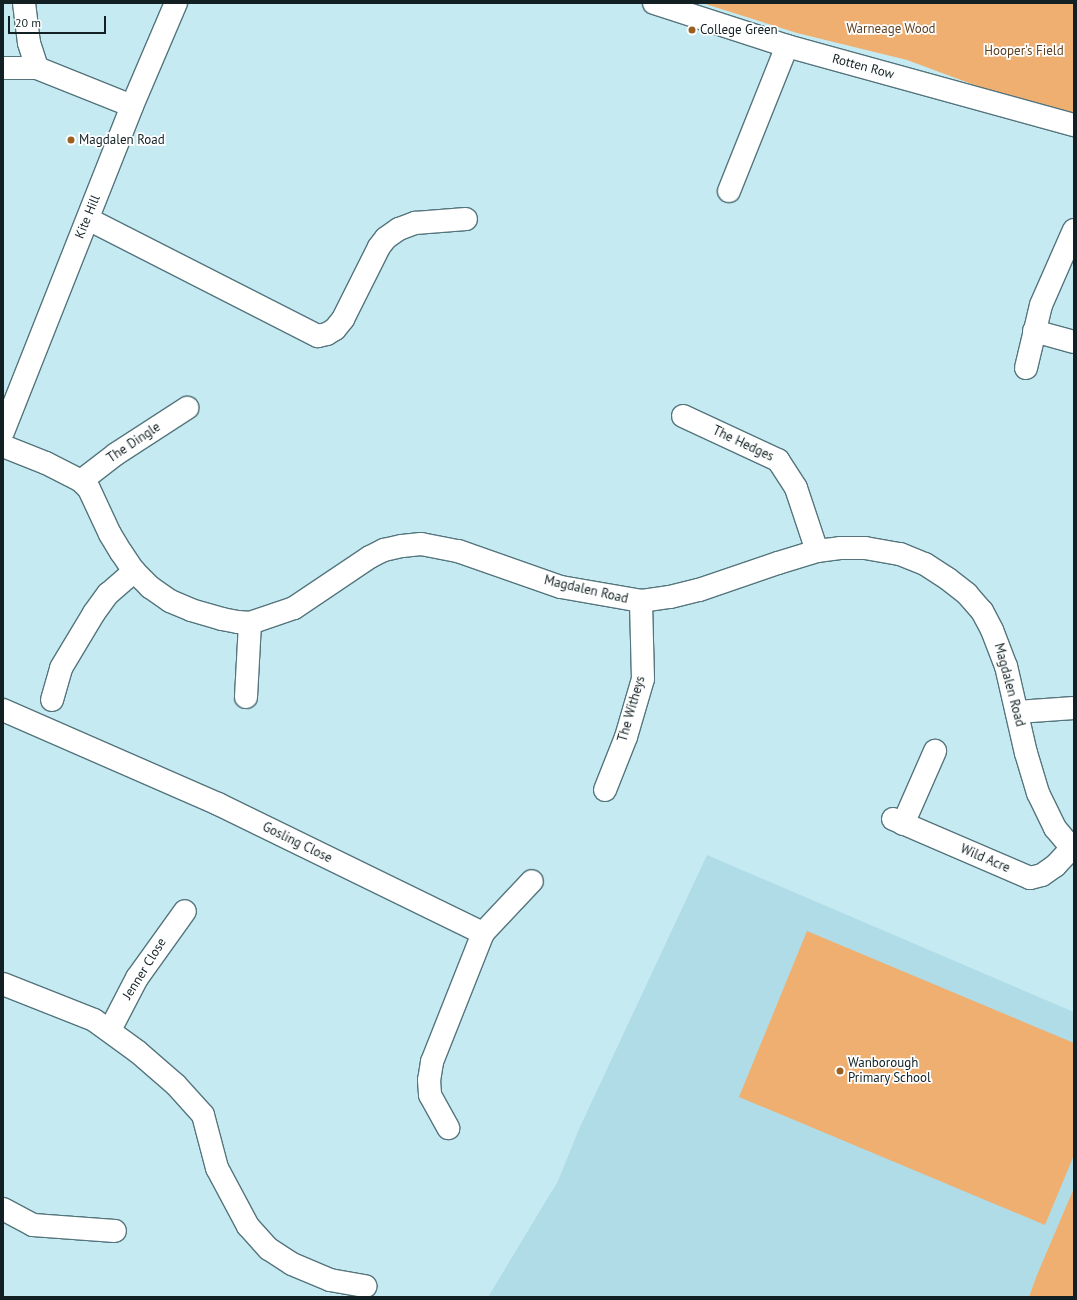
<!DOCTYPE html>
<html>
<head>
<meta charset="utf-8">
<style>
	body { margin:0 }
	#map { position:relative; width:1077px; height:1300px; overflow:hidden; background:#c6eaf2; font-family:"PT Sans",sans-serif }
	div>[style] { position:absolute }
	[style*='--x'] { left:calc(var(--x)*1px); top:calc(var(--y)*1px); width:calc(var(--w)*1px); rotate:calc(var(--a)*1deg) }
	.built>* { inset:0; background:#b0dce7 }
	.green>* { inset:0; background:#eeaf71 }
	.roads { filter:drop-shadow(1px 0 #55757d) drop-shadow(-1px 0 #55757d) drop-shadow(0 1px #55757d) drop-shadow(0 -1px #55757d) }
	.minor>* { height:22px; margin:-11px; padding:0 11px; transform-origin:11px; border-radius:11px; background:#fff }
	.dots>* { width:11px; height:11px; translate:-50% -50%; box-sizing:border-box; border:2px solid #fff; border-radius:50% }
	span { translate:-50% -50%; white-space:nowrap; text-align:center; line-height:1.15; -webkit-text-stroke:3.5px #fff; paint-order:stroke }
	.park-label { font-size:13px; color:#5e3f1f }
	.poi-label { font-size:13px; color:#122023 }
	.left { translate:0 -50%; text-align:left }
	.street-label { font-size:13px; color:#122023 }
	.frame { position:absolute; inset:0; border:4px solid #122023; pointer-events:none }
	.scale { position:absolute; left:8px; top:16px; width:98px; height:18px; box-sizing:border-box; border:2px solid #122023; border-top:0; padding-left:5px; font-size:12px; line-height:14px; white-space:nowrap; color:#122023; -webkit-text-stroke:3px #fff; paint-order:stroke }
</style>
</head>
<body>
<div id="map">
	<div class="built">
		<div style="clip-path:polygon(707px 855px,1074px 1012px,1074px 1188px,1029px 1297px,488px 1297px,558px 1181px,579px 1129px)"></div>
	</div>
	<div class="green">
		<div style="clip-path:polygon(702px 3px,1074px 3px,1074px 122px,907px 60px,797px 33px)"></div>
		<div style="clip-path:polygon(807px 931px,1074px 1043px,1074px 1155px,1045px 1225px,739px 1097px)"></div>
		<div style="clip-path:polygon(1074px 1188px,1074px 1297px,1029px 1297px,1037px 1275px)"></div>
	</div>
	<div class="roads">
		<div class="minor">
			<div style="--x:24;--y:3;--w:40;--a:82.9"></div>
			<div style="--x:29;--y:43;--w:26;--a:72"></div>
			<div style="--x:37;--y:68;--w:102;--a:21.8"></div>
			<div style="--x:654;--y:3;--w:140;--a:17.9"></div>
			<div style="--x:787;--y:46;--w:298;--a:15.4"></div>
			<div style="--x:3;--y:68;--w:34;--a:0"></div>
			<div style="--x:729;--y:191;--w:156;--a:-68.2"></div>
			<div style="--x:88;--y:219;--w:258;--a:27"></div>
			<div style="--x:318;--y:336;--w:9;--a:-13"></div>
			<div style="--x:327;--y:334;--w:9;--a:-32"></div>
			<div style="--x:335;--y:329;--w:13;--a:-51"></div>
			<div style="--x:343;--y:319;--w:80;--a:-63.4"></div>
			<div style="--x:379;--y:247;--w:11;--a:-52"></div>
			<div style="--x:386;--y:238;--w:16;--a:-35"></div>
			<div style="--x:399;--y:229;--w:17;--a:-21"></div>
			<div style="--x:415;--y:223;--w:51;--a:-4.5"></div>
			<div style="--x:1034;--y:331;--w:41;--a:15.4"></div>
			<div style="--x:1026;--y:368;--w:65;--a:-76.6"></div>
			<div style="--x:1041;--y:305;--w:82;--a:-66.3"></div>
			<div style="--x:683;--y:416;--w:105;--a:24.9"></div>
			<div style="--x:778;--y:460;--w:33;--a:57"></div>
			<div style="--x:796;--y:488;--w:66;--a:71.6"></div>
			<div style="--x:3;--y:432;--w:351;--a:-68.4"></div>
			<div style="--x:132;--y:106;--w:112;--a:-66.9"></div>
			<div style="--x:3;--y:446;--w:46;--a:21.6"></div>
			<div style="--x:46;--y:463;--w:39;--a:27"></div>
			<div style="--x:81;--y:481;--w:11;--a:45"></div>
			<div style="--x:89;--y:489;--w:50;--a:65"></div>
			<div style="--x:110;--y:534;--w:21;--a:59"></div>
			<div style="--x:121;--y:552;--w:23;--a:56"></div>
			<div style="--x:134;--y:571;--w:23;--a:45"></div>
			<div style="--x:150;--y:587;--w:24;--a:35"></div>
			<div style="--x:170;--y:601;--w:23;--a:23"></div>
			<div style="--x:191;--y:610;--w:32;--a:16"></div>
			<div style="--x:222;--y:619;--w:16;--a:11"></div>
			<div style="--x:238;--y:622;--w:12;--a:5"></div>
			<div style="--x:250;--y:623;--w:46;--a:-18.8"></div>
			<div style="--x:294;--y:608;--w:92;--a:-33.9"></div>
			<div style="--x:370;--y:557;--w:16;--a:-27"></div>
			<div style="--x:384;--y:550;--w:18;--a:-13"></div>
			<div style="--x:402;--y:546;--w:19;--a:-6"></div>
			<div style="--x:421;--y:544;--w:38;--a:11"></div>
			<div style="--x:458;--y:551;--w:109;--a:19.3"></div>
			<div style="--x:561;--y:587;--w:81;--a:9.9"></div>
			<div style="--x:641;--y:601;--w:29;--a:-8"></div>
			<div style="--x:670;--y:597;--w:30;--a:-14"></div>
			<div style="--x:699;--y:590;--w:83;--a:-18.9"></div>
			<div style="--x:778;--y:563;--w:41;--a:-17.1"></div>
			<div style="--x:817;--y:551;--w:23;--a:-7"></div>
			<div style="--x:840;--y:548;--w:25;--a:0"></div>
			<div style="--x:865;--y:548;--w:36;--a:10"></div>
			<div style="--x:900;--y:554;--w:27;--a:22"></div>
			<div style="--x:925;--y:564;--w:27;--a:33"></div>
			<div style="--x:948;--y:579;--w:24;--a:38"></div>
			<div style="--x:967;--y:594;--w:23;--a:49"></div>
			<div style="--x:982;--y:611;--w:21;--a:62"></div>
			<div style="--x:992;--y:630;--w:39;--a:69"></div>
			<div style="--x:1006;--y:666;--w:89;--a:77.1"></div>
			<div style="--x:1026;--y:753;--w:42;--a:73.3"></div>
			<div style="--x:1038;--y:793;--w:39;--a:64"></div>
			<div style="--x:1055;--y:828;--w:30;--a:50"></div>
			<div style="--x:81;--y:481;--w:44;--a:-37.6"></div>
			<div style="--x:116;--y:454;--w:85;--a:-32.9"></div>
			<div style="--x:246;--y:697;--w:74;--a:-86.9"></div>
			<div style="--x:52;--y:700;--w:33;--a:-74"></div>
			<div style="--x:61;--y:668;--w:64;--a:-59"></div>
			<div style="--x:94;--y:613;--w:24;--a:-54"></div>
			<div style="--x:108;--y:594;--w:35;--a:-41"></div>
			<div style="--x:3;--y:710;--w:235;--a:23.6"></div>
			<div style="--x:218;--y:804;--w:295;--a:26"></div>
			<div style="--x:483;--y:933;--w:139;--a:111.6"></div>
			<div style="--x:432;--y:1062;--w:18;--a:99"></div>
			<div style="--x:429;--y:1080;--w:15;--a:86"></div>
			<div style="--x:430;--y:1095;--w:38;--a:61"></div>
			<div style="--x:1017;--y:712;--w:57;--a:-4"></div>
			<div style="--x:605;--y:790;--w:57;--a:-68.4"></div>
			<div style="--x:626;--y:737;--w:60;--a:-73.7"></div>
			<div style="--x:643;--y:679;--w:78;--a:-91.5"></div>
			<div style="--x:893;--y:819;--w:149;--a:23.3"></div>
			<div style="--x:1030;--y:878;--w:12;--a:-14"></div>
			<div style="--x:1042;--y:875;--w:16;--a:-35"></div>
			<div style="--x:1055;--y:866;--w:23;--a:-47"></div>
			<div style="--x:903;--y:824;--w:80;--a:-66.3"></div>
			<div style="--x:483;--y:933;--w:71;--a:-46.7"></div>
			<div style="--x:3;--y:984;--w:98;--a:21.6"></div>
			<div style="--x:94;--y:1020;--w:54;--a:36"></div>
			<div style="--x:138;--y:1052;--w:50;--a:41"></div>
			<div style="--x:176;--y:1085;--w:40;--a:48"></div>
			<div style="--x:203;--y:1115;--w:55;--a:75.2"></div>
			<div style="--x:217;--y:1168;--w:66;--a:61.9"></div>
			<div style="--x:248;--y:1226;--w:31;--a:48"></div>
			<div style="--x:269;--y:1249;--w:27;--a:33"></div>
			<div style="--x:292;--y:1264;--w:41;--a:22.8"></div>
			<div style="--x:330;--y:1280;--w:36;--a:10"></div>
			<div style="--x:110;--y:1030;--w:59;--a:-62.6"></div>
			<div style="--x:137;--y:978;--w:82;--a:-54.4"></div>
			<div style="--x:3;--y:1209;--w:34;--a:28"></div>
			<div style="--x:33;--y:1225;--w:82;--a:4.2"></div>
		</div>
	</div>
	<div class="dots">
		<div style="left:692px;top:30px;background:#9b601f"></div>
		<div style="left:71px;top:140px;background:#9b601f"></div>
		<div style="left:840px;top:1071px;background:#9b601f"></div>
	</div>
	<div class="park-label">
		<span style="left:891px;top:29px">Warneage Wood</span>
		<span style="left:1024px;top:51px">Hooper's Field</span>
	</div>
	<div class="poi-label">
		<span class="left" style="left:700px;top:30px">College Green</span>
		<span class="left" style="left:79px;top:140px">Magdalen Road</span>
		<span class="left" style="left:848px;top:1071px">Wanborough<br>Primary School</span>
	</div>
	<div class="street-label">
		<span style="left:863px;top:67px;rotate:15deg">Rotten Row</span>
		<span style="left:88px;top:217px;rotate:-68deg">Kite Hill</span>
		<span style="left:134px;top:443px;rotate:-34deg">The Dingle</span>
		<span style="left:743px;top:444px;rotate:25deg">The Hedges</span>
		<span style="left:586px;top:590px;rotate:13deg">Magdalen Road</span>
		<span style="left:1009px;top:685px;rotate:75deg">Magdalen Road</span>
		<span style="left:632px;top:709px;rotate:-74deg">The Witheys</span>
		<span style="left:297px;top:843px;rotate:26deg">Gosling Close</span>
		<span style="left:985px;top:859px;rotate:23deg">Wild Acre</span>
		<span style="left:145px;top:969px;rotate:-58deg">Jenner Close</span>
	</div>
	<div class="frame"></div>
	<div class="scale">20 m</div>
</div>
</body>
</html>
